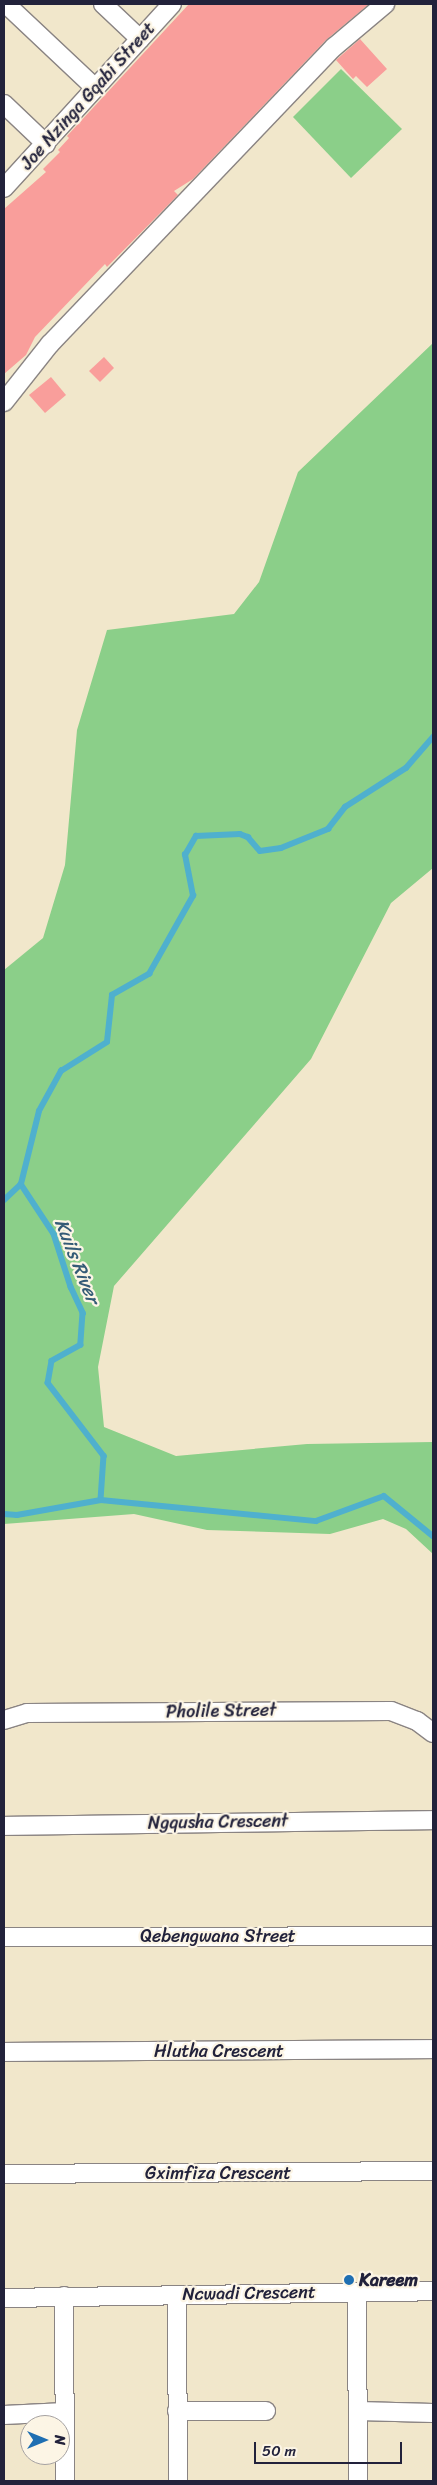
<!DOCTYPE html>
<html>
<head>
<meta charset="utf-8">
<style>
	body { margin:0 }
	#map { position:relative; width:437px; height:2485px; overflow:hidden; background:#f1e7cb; font-family:Sriracha,sans-serif }
	div>[style] { position:absolute }
	[style*='--x'] { left:calc(var(--x)*1px); top:calc(var(--y)*1px); width:calc(var(--w)*1px); rotate:calc(var(--a)*1deg) }
	.green>* { inset:0; background:#8bcf89 }
	.stream>* { height:5.5px; margin:-2.75px; padding:0 2.75px; transform-origin:2.75px; border-radius:2.75px; background:#4fb0ce }
	.building>* { inset:0; background:#f99e9b }
	.roads { filter:drop-shadow(1px 0 #8a8483) drop-shadow(-1px 0 #8a8483) drop-shadow(0 1px #8a8483) drop-shadow(0 -1px #8a8483) }
	.minor>* { height:18px; margin:-9px; padding:0 9px; transform-origin:9px; border-radius:9px; background:#fff }
	.dots>* { width:14px; height:14px; translate:-50% -50%; box-sizing:border-box; border:2px solid #fcf5e5; border-radius:50% }
	span { translate:-50% -50%; white-space:nowrap; text-align:center; line-height:1.15; -webkit-text-stroke:4.5px #fcf5e5; paint-order:stroke }
	.street-label { font-size:18px; color:#22223b }
	.poi-label { font-size:18px; color:#22223b; font-weight:700 }
	.left { translate:0 -50%; text-align:left }
	.water-label { font-size:19px; color:#345b76; font-style:italic }
	.frame { position:absolute; inset:0; border:5px solid #22223b; pointer-events:none }
	.north { position:absolute; left:20px; top:2415px; width:50px; height:50px; box-sizing:border-box; background:#fcf5e5; border:1px solid #a5a1a1; border-radius:50%; rotate:90deg; font-size:14px; font-weight:700; line-height:20px; text-align:center; color:#22223b }
	.north::after { content:''; display:block; margin:auto; width:18px; height:22px; background:#1f6fb2; clip-path:polygon(50% 0,100% 100%,50% 72%,0 100%) }
	.scale { position:absolute; left:254px; top:2442px; width:148px; height:22px; box-sizing:border-box; border:2px solid #22223b; border-top:0; padding-left:6px; font-size:15px; line-height:18px; white-space:nowrap; color:#22223b; -webkit-text-stroke:4px #fcf5e5; paint-order:stroke }
</style>
</head>
<body>
<div id="map">
	<div class="green">
		<div style="clip-path:polygon(341px 69px,402px 129px,351px 178px,293px 117px)"></div>
		<div style="clip-path:polygon(433px 343px,433px 868px,391px 903px,311px 1059px,114px 1286px,98px 1367px,104px 1427px,176px 1456px,307px 1444px,433px 1442px,433px 1554px,406px 1529px,383px 1519px,330px 1534px,207px 1530px,134px 1514px,4px 1524px,4px 970px,43px 938px,65px 865px,77px 730px,107px 630px,234px 614px,259px 582px,298px 472px)"></div>
	</div>
	<div class="stream">
		<div style="--x:21;--y:1184;--w:60;--a:56.6"></div>
		<div style="--x:54;--y:1234;--w:56;--a:72.2"></div>
		<div style="--x:71;--y:1287;--w:29;--a:65"></div>
		<div style="--x:83;--y:1313;--w:32;--a:94"></div>
		<div style="--x:81;--y:1345;--w:33;--a:151"></div>
		<div style="--x:52;--y:1361;--w:22;--a:100"></div>
		<div style="--x:48;--y:1383;--w:92;--a:52.5"></div>
		<div style="--x:104;--y:1456;--w:44;--a:93.9"></div>
		<div style="--x:4;--y:1200;--w:23;--a:-43"></div>
		<div style="--x:21;--y:1184;--w:75;--a:-76.1"></div>
		<div style="--x:39;--y:1111;--w:46;--a:-61.2"></div>
		<div style="--x:61;--y:1071;--w:54;--a:-32.2"></div>
		<div style="--x:107;--y:1042;--w:47;--a:-83.9"></div>
		<div style="--x:112;--y:995;--w:43;--a:-29.6"></div>
		<div style="--x:149;--y:974;--w:90;--a:-60.6"></div>
		<div style="--x:193;--y:896;--w:42;--a:-101"></div>
		<div style="--x:185;--y:855;--w:22;--a:-60"></div>
		<div style="--x:196;--y:836;--w:44;--a:-2.6"></div>
		<div style="--x:240;--y:834;--w:9;--a:21"></div>
		<div style="--x:248;--y:837;--w:18;--a:49"></div>
		<div style="--x:260;--y:851;--w:21;--a:-8"></div>
		<div style="--x:281;--y:848;--w:51;--a:-22"></div>
		<div style="--x:328;--y:829;--w:28;--a:-52"></div>
		<div style="--x:345;--y:807;--w:72;--a:-32.6"></div>
		<div style="--x:406;--y:768;--w:41;--a:-48.9"></div>
		<div style="--x:4;--y:1514;--w:13;--a:4"></div>
		<div style="--x:17;--y:1515;--w:85;--a:-10.1"></div>
		<div style="--x:101;--y:1500;--w:216;--a:5.6"></div>
		<div style="--x:316;--y:1521;--w:72;--a:-20.2"></div>
		<div style="--x:384;--y:1496;--w:63;--a:39.2"></div>
	</div>
	<div class="building">
		<div style="clip-path:polygon(189px 4px,369px 4px,326px 40px,193px 179px,174px 191px,178px 195px,107px 267px,105px 264px,35px 337px,26px 355px,4px 374px,4px 209px,46px 172px,43px 169px,60px 152px,58px 150px,69px 138px,67px 136px)"></div>
		<div style="clip-path:polygon(360px 39px,387px 69px,367px 87px,356px 76px,353px 79px,336px 60px)"></div>
		<div style="clip-path:polygon(104px 357px,114px 368px,100px 382px,89px 371px)"></div>
		<div style="clip-path:polygon(51px 377px,66px 395px,45px 413px,29px 395px)"></div>
	</div>
	<div class="roads">
		<div class="minor">
			<div style="--x:6;--y:4;--w:122;--a:43.3"></div>
			<div style="--x:103;--y:4;--w:51;--a:43.4"></div>
			<div style="--x:4;--y:104;--w:58;--a:43.6"></div>
			<div style="--x:4;--y:188;--w:249;--a:-47.6"></div>
			<div style="--x:4;--y:402;--w:74;--a:-51.6"></div>
			<div style="--x:50;--y:344;--w:411;--a:-46.3"></div>
			<div style="--x:334;--y:47;--w:67;--a:-40.1"></div>
			<div style="--x:4;--y:1720;--w:24;--a:-17"></div>
			<div style="--x:27;--y:1713;--w:364;--a:-0.3"></div>
			<div style="--x:391;--y:1711;--w:28;--a:21"></div>
			<div style="--x:417;--y:1721;--w:20;--a:37"></div>
			<div style="--x:4;--y:1826;--w:429;--a:-0.8"></div>
			<div style="--x:4;--y:1937;--w:429;--a:-0.1"></div>
			<div style="--x:4;--y:2052;--w:429;--a:-0.4"></div>
			<div style="--x:4;--y:2174;--w:429;--a:-0.4"></div>
			<div style="--x:357;--y:2292;--w:189;--a:89.7"></div>
			<div style="--x:177;--y:2295;--w:186;--a:89.7"></div>
			<div style="--x:64;--y:2296;--w:185;--a:89.7"></div>
			<div style="--x:4;--y:2298;--w:429;--a:-0.9"></div>
			<div style="--x:177;--y:2411;--w:89;--a:0"></div>
			<div style="--x:358;--y:2411;--w:75;--a:1.5"></div>
			<div style="--x:4;--y:2415;--w:61;--a:-2.8"></div>
		</div>
	</div>
	<div class="dots">
		<div style="left:349px;top:2280px;background:#1f6fb2"></div>
	</div>
	<div class="street-label">
		<span style="left:88px;top:96px;rotate:-48deg">Joe Nzinga Gqabi Street</span>
		<span style="left:221px;top:1711px;rotate:-1deg">Pholile Street</span>
		<span style="left:218px;top:1822px;rotate:-1deg">Ngqusha Crescent</span>
		<span style="left:218px;top:1936px">Qebengwana Street</span>
		<span style="left:219px;top:2051px">Hlutha Crescent</span>
		<span style="left:218px;top:2173px">Gximfiza Crescent</span>
		<span style="left:249px;top:2293px;rotate:-1deg">Ncwadi Crescent</span>
	</div>
	<div class="poi-label">
		<span class="left" style="left:359px;top:2280px">Kareem</span>
	</div>
	<div class="water-label">
		<span style="left:77px;top:1261px;rotate:68deg">Kuils River</span>
	</div>
	<div class="frame"></div>
	<div class="north">N</div>
	<div class="scale">50 m</div>
</div>
</body>
</html>
